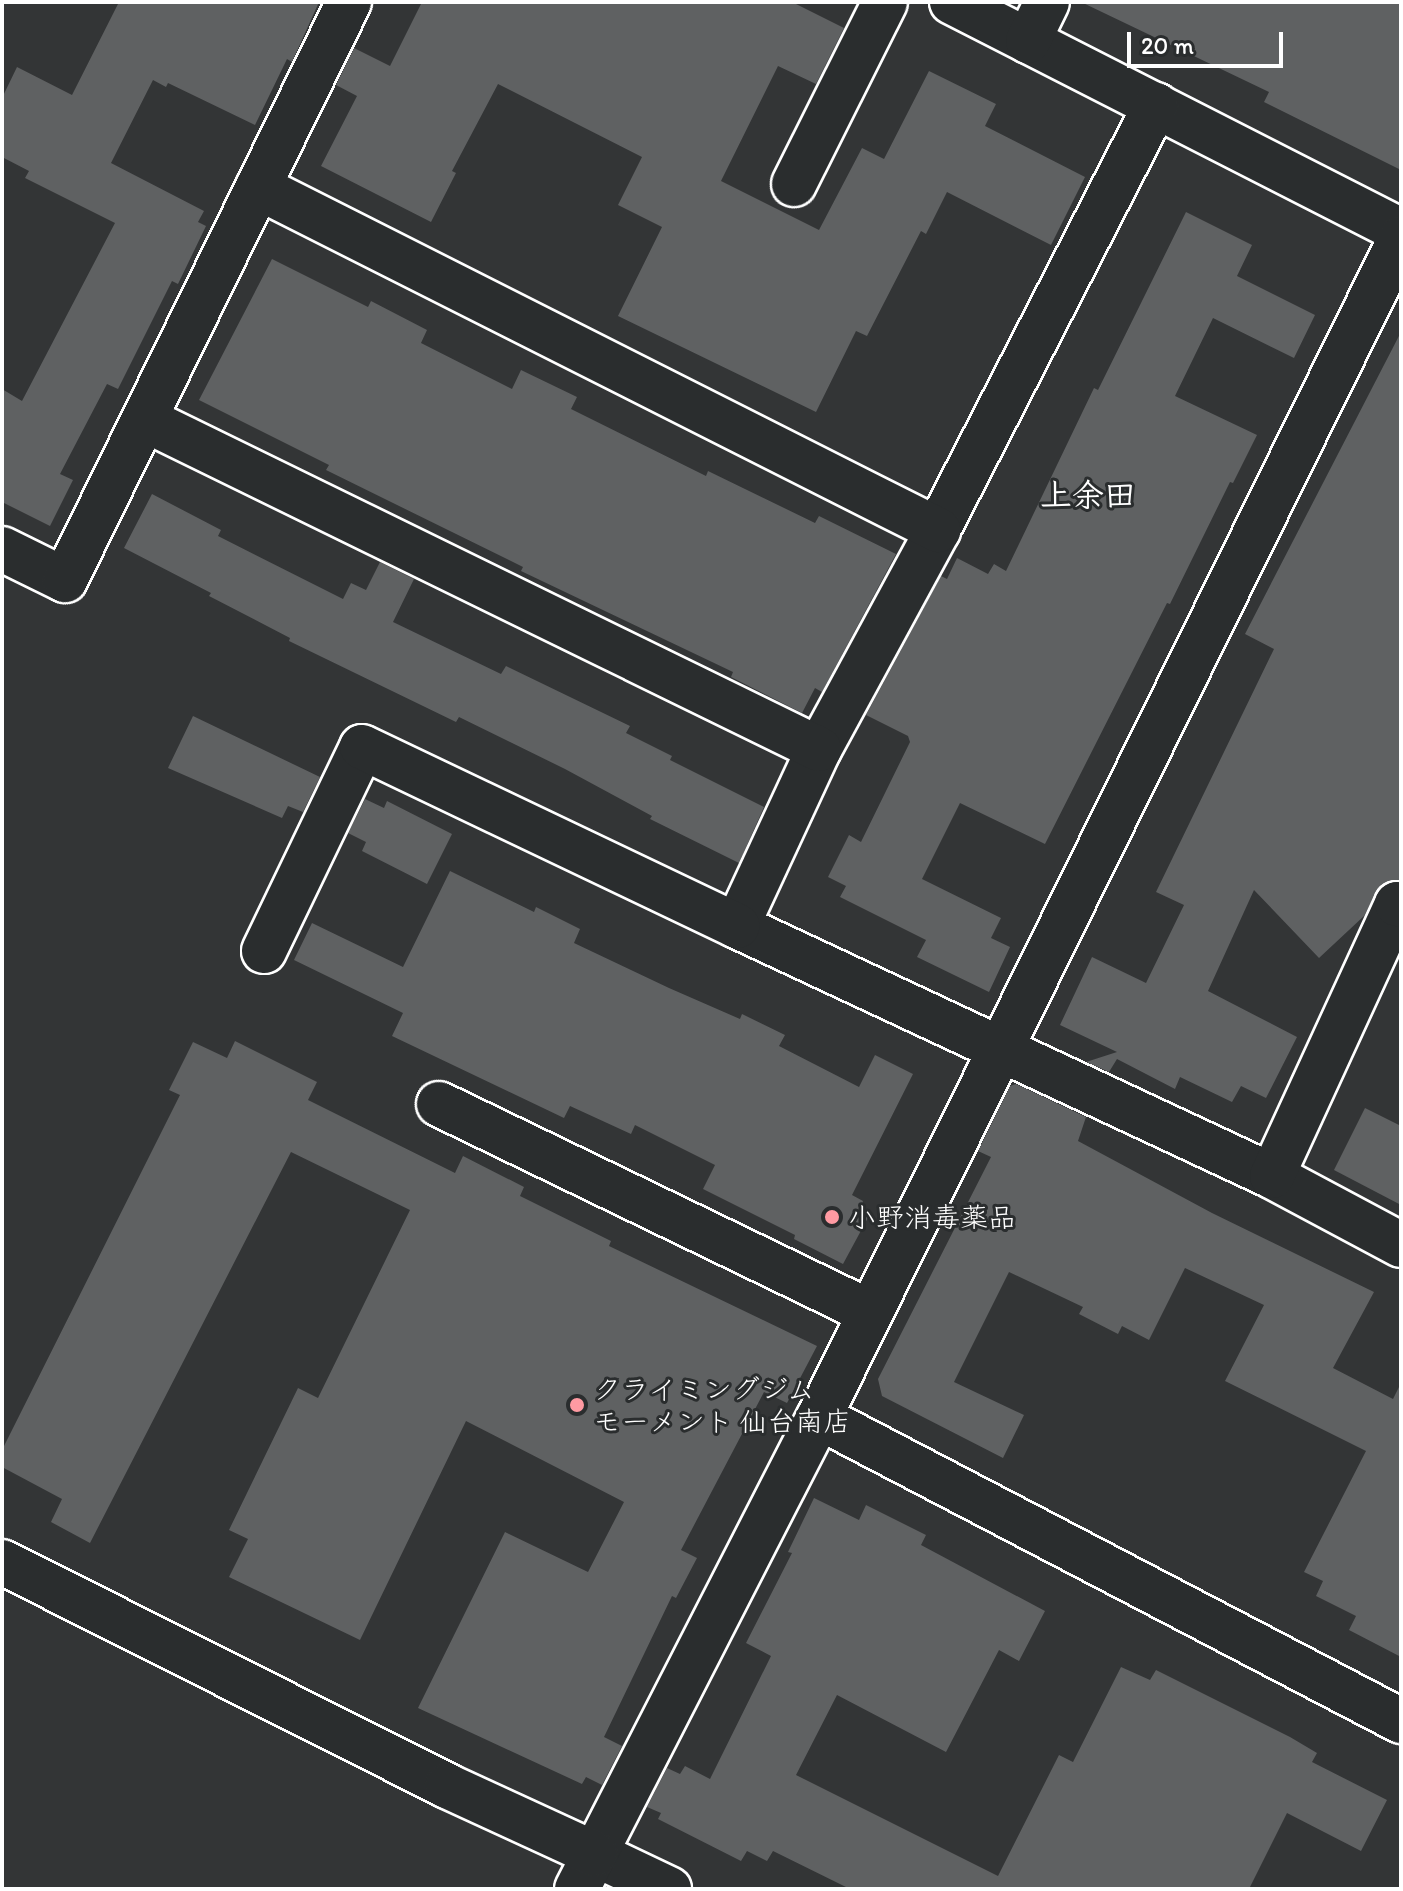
<!DOCTYPE html>
<html>
<head>
<meta charset="utf-8">
<style>
	body { margin:0 }
	#map { position:relative; width:1403px; height:1891px; overflow:hidden; background:#333536; font-family:Itim,"Klee One",sans-serif }
	div>[style] { position:absolute }
	[style*='--x'] { left:calc(var(--x)*1px); top:calc(var(--y)*1px); width:calc(var(--w)*1px); rotate:calc(var(--a)*1deg) }
	.building>* { inset:0; background:#5f6162 }
	.roads { filter:drop-shadow(2px 0 #fff) drop-shadow(-2px 0 #fff) drop-shadow(0 2px #fff) drop-shadow(0 -2px #fff) }
	.street>* { height:44px; margin:-22px; padding:0 22px; transform-origin:22px; border-radius:22px; background:#2a2d2e }
	.secondary>* { height:44px; margin:-22px; padding:0 22px; transform-origin:22px; border-radius:22px; background:#2a2d2e }
	.dots>* { width:22px; height:22px; translate:-50% -50%; box-sizing:border-box; border:4px solid #2a2d2e; border-radius:50% }
	span { translate:-50% -50%; white-space:nowrap; text-align:center; line-height:1.15; -webkit-text-stroke:6px #2a2d2e; paint-order:stroke }
	.poi-label { font-size:28px; color:#fff }
	.left { translate:0 -50%; text-align:left }
	.quarter-label { font-size:32px; color:#fff; font-weight:700 }
	.frame { position:absolute; inset:0; border:4px solid #fff; pointer-events:none }
	.scale { position:absolute; left:1127px; top:32px; width:156px; height:36px; box-sizing:border-box; border:4px solid #fff; border-top:0; padding-left:10px; font-size:24px; line-height:28px; white-space:nowrap; color:#fff; -webkit-text-stroke:6px #2a2d2e; paint-order:stroke }
</style>
</head>
<body>
<div id="map">
	<div class="building">
		<div style="clip-path:polygon(119px 2px,319px 2px,292px 62px,287px 59px,255px 125px,168px 83px,166px 87px,153px 80px,111px 163px,204px 211px,198px 222px,206px 226px,178px 284px,172px 281px,118px 389px,107px 384px,60px 474px,73px 480px,50px 526px,2px 502px,2px 389px,22px 401px,115px 223px,25px 178px,29px 171px,2px 157px,2px 98px,17px 67px,72px 95px)"></div>
		<div style="clip-path:polygon(422px 2px,792px 2px,844px 28px,816px 84px,778px 66px,721px 181px,819px 230px,862px 148px,884px 159px,929px 71px,996px 104px,985px 126px,1085px 177px,1051px 245px,947px 192px,926px 234px,921px 231px,867px 336px,856px 331px,816px 412px,618px 316px,662px 227px,618px 205px,642px 157px,498px 84px,452px 171px,456px 173px,431px 222px,321px 166px,357px 96px,336px 85px,354px 48px,390px 66px)"></div>
		<div style="clip-path:polygon(1081px 2px,1401px 2px,1401px 170px,1264px 102px,1269px 92px)"></div>
		<div style="clip-path:polygon(1186px 212px,1252px 245px,1237px 276px,1315px 315px,1294px 358px,1213px 318px,1175px 396px,1257px 435px,1233px 483px,1230px 482px,1170px 604px,1167px 603px,1045px 844px,960px 803px,922px 879px,1001px 918px,991px 938px,1010px 947px,989px 992px,917px 957px,926px 940px,840px 897px,846px 886px,828px 877px,849px 835px,861px 842px,910px 742px,908px 736px,866px 715px,941px 576px,947px 579px,957px 558px,988px 574px,994px 564px,1006px 571px,1094px 388px,1098px 390px)"></div>
		<div style="clip-path:polygon(272px 259px,368px 307px,371px 301px,427px 330px,421px 343px,512px 389px,521px 370px,577px 397px,571px 409px,706px 476px,708px 471px,815px 523px,819px 516px,896px 554px,822px 692px,815px 688px,802px 713px,731px 677px,733px 672px,521px 571px,523px 567px,326px 470px,329px 465px,199px 400px)"></div>
		<div style="clip-path:polygon(1401px 332px,1401px 880px,1381px 885px,1364px 916px,1319px 958px,1254px 890px,1208px 991px,1297px 1037px,1266px 1098px,1241px 1086px,1232px 1102px,1180px 1077px,1175px 1089px,1117px 1059px,1109px 1072px,1086px 1062px,1117px 1052px,1060px 1025px,1092px 957px,1146px 983px,1184px 905px,1156px 892px,1274px 649px,1245px 634px)"></div>
		<div style="clip-path:polygon(152px 494px,221px 530px,218px 536px,343px 599px,351px 583px,366px 590px,380px 562px,414px 579px,393px 622px,501px 674px,506px 666px,630px 726px,626px 733px,672px 756px,670px 760px,764px 807px,739px 863px,650px 819px,652px 816px,565px 769px,459px 717px,456px 722px,289px 641px,290px 638px,209px 596px,211px 593px,124px 548px)"></div>
		<div style="clip-path:polygon(193px 716px,320px 777px,303px 812px,288px 806px,282px 818px,168px 768px)"></div>
		<div style="clip-path:polygon(365px 799px,384px 808px,387px 801px,452px 834px,427px 884px,362px 851px,366px 842px,348px 833px)"></div>
		<div style="clip-path:polygon(450px 871px,534px 912px,536px 907px,580px 929px,574px 943px,669px 988px,740px 1019px,742px 1014px,785px 1035px,779px 1046px,859px 1087px,875px 1055px,913px 1074px,852px 1195px,863px 1201px,860px 1209px,870px 1214px,843px 1264px,794px 1239px,795px 1235px,703px 1189px,715px 1165px,635px 1125px,631px 1134px,570px 1106px,564px 1118px,392px 1036px,403px 1013px,294px 960px,312px 923px,403px 967px)"></div>
		<div style="clip-path:polygon(235px 1041px,317px 1082px,308px 1100px,455px 1173px,463px 1156px,524px 1187px,520px 1196px,611px 1241px,609px 1246px,817px 1346px,787px 1403px,764px 1392px,681px 1550px,697px 1558px,676px 1598px,672px 1596px,604px 1737px,622px 1746px,602px 1785px,586px 1777px,582px 1784px,418px 1708px,505px 1532px,588px 1572px,624px 1502px,466px 1421px,360px 1640px,229px 1577px,248px 1539px,229px 1530px,298px 1388px,318px 1398px,410px 1210px,291px 1152px,90px 1543px,51px 1522px,62px 1499px,2px 1467px,2px 1450px,180px 1095px,169px 1090px,193px 1042px,227px 1058px)"></div>
		<div style="clip-path:polygon(1016px 1084px,1086px 1117px,1078px 1141px,1212px 1213px,1374px 1292px,1333px 1368px,1393px 1399px,1401px 1383px,1401px 1657px,1349px 1630px,1356px 1616px,1316px 1596px,1323px 1581px,1304px 1572px,1366px 1451px,1225px 1381px,1264px 1305px,1185px 1268px,1149px 1340px,1122px 1326px,1118px 1334px,1079px 1314px,1083px 1307px,1009px 1272px,954px 1382px,1024px 1415px,1003px 1458px,882px 1396px,878px 1379px,991px 1157px,978px 1151px,1010px 1086px)"></div>
		<div style="clip-path:polygon(1365px 1108px,1401px 1126px,1401px 1205px,1334px 1170px)"></div>
		<div style="clip-path:polygon(814px 1498px,859px 1520px,866px 1505px,926px 1535px,921px 1545px,1045px 1611px,1019px 1661px,999px 1650px,946px 1752px,837px 1695px,796px 1775px,998px 1876px,1059px 1755px,1073px 1762px,1121px 1667px,1150px 1680px,1156px 1670px,1290px 1737px,1317px 1753px,1312px 1762px,1387px 1800px,1361px 1851px,1287px 1813px,1249px 1889px,850px 1889px,773px 1851px,767px 1861px,747px 1851px,741px 1861px,658px 1819px,661px 1813px,647px 1807px,667px 1768px,680px 1774px,685px 1766px,710px 1779px,771px 1656px,746px 1643px,792px 1553px,788px 1552px)"></div>
	</div>
	<div class="roads">
		<div class="street">
			<div style="--x:952;--y:2;--w:504;--a:27.02"></div>
			<div style="--x:1028;--y:41;--w:43;--a:-64"></div>
			<div style="--x:1156;--y:105;--w:478;--a:117.2"></div>
			<div style="--x:938;--y:530;--w:249;--a:118.5"></div>
			<div style="--x:819;--y:749;--w:195;--a:114.9"></div>
			<div style="--x:737;--y:926;--w:591;--a:25.05"></div>
			<div style="--x:1272;--y:1176;--w:146;--a:28.1"></div>
			<div style="--x:794;--y:184;--w:203;--a:-63.4"></div>
			<div style="--x:258;--y:187;--w:762;--a:26.77"></div>
			<div style="--x:146;--y:420;--w:749;--a:26.05"></div>
			<div style="--x:2;--y:549;--w:70;--a:26.2"></div>
			<div style="--x:65;--y:580;--w:644;--a:-63.83"></div>
			<div style="--x:264;--y:951;--w:226;--a:-64.3"></div>
			<div style="--x:362;--y:747;--w:416;--a:25.5"></div>
			<div style="--x:439;--y:1104;--w:478;--a:25.8"></div>
			<div style="--x:1272;--y:1176;--w:299;--a:-65.3"></div>
			<div style="--x:1397;--y:904;--w:4;--a:14"></div>
			<div style="--x:819;--y:1417;--w:657;--a:27.58"></div>
			<div style="--x:595;--y:1854;--w:82;--a:25.3"></div>
			<div style="--x:577;--y:1889;--w:530;--a:-62.86"></div>
			<div style="--x:819;--y:1417;--w:1315;--a:-63.73"></div>
		</div>
		<div class="secondary">
			<div style="--x:2;--y:1562;--w:498;--a:26.7"></div>
			<div style="--x:447;--y:1786;--w:163;--a:24.7"></div>
		</div>
	</div>
	<div class="dots">
		<div style="left:832px;top:1217px;background:#ff9aa2"></div>
		<div style="left:577px;top:1405px;background:#ff9aa2"></div>
	</div>
	<div class="poi-label">
		<span class="left" style="left:848px;top:1217px">小野消毒薬品</span>
		<span class="left" style="left:593px;top:1405px">クライミングジム<br>モーメント 仙台南店</span>
	</div>
	<div class="quarter-label">
		<span style="left:1088px;top:495px">上余田</span>
	</div>
	<div class="frame"></div>
	<div class="scale">20 m</div>
</div>
</body>
</html>
